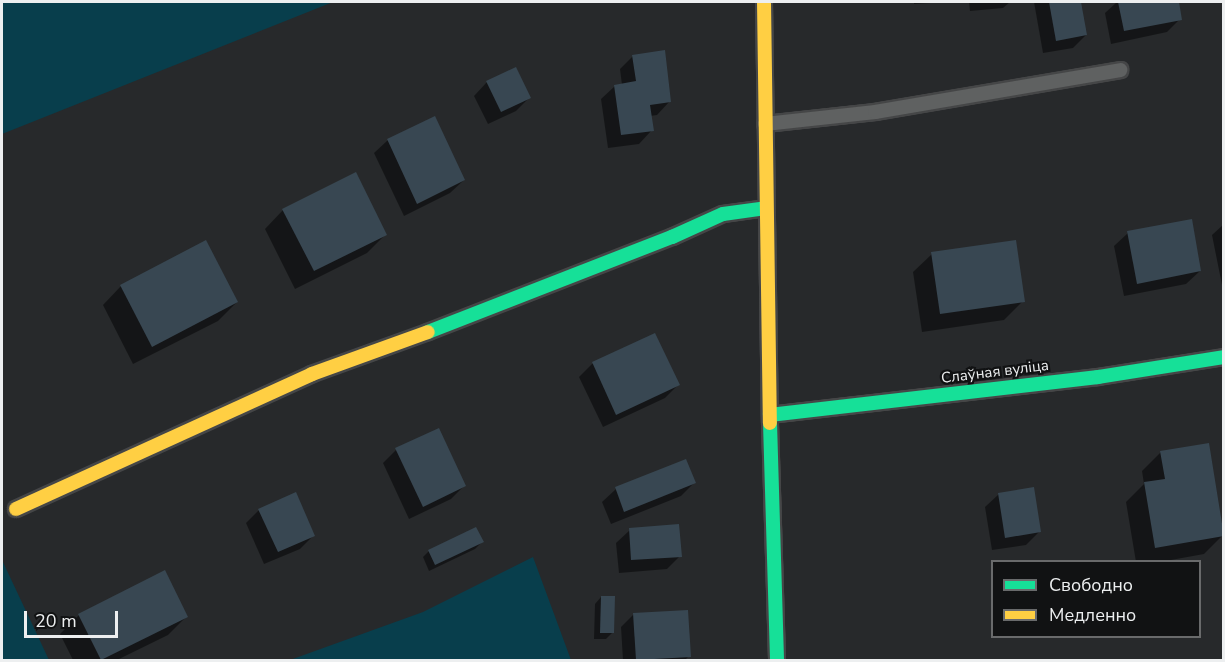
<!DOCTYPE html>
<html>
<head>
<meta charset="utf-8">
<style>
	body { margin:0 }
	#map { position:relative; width:1225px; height:662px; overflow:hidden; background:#27292b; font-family:"Nunito Sans",sans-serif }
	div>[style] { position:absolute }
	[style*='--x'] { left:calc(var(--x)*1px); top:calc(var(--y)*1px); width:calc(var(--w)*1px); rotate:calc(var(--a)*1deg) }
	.green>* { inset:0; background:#083e4c }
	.shadow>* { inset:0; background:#0007 }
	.building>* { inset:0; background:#384752 }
	.roads { filter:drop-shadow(2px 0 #454647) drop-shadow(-2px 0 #454647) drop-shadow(0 2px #454647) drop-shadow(0 -2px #454647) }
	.lane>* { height:14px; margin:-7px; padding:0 7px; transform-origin:7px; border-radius:7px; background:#5f6161 }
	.fast>* { height:14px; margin:-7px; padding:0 7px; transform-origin:7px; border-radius:7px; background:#16e098 }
	.slow>* { height:14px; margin:-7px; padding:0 7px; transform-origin:7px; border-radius:7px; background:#ffcf43 }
	span { translate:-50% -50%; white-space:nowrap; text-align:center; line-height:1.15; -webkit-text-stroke:4.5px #111213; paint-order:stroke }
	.street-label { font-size:15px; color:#edeff0 }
	.frame { position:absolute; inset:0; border:3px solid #edeff0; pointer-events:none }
	.legend { position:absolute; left:991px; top:560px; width:210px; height:78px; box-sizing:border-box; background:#111213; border:2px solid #696a6b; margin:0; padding:8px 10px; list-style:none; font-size:18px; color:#edeff0 }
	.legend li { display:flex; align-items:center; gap:12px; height:30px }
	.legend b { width:30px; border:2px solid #696a6b }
	.scale { position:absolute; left:24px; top:611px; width:94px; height:27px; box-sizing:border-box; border:3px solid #edeff0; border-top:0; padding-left:8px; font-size:18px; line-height:21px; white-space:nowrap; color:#edeff0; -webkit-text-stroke:4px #111213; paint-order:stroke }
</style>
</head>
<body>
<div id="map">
	<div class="green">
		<div style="clip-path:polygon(2px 2px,333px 2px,2px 134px)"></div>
		<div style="clip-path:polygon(533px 557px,571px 660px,290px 660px,423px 612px)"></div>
		<div style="clip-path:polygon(2px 560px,49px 660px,2px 660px)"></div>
	</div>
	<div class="shadow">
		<div style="clip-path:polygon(914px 2px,947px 2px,914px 4px)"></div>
		<div style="clip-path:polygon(969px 2px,1010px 2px,1003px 8px,970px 11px)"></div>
		<div style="clip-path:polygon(1034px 2px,1080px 2px,1086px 35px,1073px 48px,1043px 53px)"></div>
		<div style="clip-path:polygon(1117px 2px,1177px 2px,1180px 19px,1167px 32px,1111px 44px,1105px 13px)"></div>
		<div style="clip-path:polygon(633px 56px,670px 101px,657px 115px,650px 116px,652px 130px,639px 144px,608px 148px,601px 99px,615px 86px,622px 85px,620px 69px)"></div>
		<div style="clip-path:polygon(487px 82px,529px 98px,516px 111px,488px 124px,474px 96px)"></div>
		<div style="clip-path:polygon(388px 140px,464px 180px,450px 193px,404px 216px,374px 153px)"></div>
		<div style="clip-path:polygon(283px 210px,385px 235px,367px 253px,295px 289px,265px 229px)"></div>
		<div style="clip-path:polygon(1224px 224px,1224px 290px,1223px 290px,1212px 235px)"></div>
		<div style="clip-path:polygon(1128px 233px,1200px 271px,1186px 284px,1124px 296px,1114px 246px)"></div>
		<div style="clip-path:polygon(932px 254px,1023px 301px,1004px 320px,922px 332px,913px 272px)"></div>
		<div style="clip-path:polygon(121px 286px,237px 302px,218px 321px,133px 364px,103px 305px)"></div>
		<div style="clip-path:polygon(655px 335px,678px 385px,665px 398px,603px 427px,579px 377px,592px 364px)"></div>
		<div style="clip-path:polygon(396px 450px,464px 486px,451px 499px,409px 519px,383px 463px)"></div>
		<div style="clip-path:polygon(1161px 452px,1222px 536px,1204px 554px,1160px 562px,1136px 562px,1126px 502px,1144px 484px,1142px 471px)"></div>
		<div style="clip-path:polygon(686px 461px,694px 483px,681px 496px,611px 524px,602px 502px,616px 489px)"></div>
		<div style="clip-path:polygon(999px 494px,1039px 532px,1026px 545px,992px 550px,985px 507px)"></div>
		<div style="clip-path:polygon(259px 510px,313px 536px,300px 549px,264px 564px,246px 523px)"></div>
		<div style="clip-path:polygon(630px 530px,680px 556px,667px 569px,619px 573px,616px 543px)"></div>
		<div style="clip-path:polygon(482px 542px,475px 549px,429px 571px,423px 557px,429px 551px)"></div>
		<div style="clip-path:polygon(164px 572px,187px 616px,168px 635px,117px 660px,73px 660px,60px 634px,79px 615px)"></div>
		<div style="clip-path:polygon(601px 597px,613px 632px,606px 639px,594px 639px,595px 604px)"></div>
		<div style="clip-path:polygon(634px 614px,689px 656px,685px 660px,623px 660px,621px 627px)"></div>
	</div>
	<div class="building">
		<div style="clip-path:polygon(1049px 2px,1081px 2px,1087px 35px,1056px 41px)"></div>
		<div style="clip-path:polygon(1118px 2px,1179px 2px,1182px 20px,1124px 31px)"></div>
		<div style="clip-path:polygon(665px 50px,671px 102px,650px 105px,654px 131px,621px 135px,614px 85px,636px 81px,632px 55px)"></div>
		<div style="clip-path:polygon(516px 67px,531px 98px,501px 112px,486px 81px)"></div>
		<div style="clip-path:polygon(435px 116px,465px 180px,417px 204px,387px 139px)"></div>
		<div style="clip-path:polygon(356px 172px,387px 235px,314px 271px,282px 209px)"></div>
		<div style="clip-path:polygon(1192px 219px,1201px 271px,1137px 284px,1127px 231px)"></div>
		<div style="clip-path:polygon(206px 240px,238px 302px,152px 347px,120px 285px)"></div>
		<div style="clip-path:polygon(1016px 240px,1025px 302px,940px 314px,931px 252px)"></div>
		<div style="clip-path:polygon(655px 333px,680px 385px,616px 415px,592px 362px)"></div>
		<div style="clip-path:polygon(439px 428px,466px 486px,423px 507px,395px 448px)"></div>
		<div style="clip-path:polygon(1209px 443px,1224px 536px,1155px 548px,1144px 482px,1165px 479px,1160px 451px)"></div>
		<div style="clip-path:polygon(686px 459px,696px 483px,624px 512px,615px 487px)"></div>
		<div style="clip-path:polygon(1034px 487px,1041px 532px,1005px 538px,998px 493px)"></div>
		<div style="clip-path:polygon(296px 492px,315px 536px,278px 552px,258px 509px)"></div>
		<div style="clip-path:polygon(679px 524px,682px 557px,631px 560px,629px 528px)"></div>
		<div style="clip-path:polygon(476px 527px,484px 542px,435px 565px,428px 550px)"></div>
		<div style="clip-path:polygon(165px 570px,188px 617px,101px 660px,78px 614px)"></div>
		<div style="clip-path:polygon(601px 596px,615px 596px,614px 633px,600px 633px)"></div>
		<div style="clip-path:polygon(688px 610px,691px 657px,636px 660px,633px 613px)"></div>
	</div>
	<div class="roads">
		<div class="lane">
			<div style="--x:765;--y:124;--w:111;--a:-6.2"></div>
			<div style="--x:875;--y:112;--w:249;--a:-9.7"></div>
		</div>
		<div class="fast">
			<div style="--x:428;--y:332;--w:262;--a:-21.3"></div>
			<div style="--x:672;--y:237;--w:56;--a:-24.3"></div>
			<div style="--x:723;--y:214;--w:43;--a:-7.9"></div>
			<div style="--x:770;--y:415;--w:330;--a:-6.6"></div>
			<div style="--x:1098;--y:377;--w:128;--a:-9"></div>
			<div style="--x:770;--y:423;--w:237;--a:88.3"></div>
		</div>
		<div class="slow">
			<div style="--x:764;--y:2;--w:421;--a:89.2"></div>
			<div style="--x:16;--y:509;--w:325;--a:-24.5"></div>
			<div style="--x:312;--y:374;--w:123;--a:-19.9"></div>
		</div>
	</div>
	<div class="street-label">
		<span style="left:995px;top:372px;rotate:-7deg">Слаўная вуліца</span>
	</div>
	<div class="frame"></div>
	<ul class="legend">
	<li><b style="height:8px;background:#16e098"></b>Свободно</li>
	<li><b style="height:8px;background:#ffcf43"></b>Медленно</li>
	</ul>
	<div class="scale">20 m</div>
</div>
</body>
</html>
